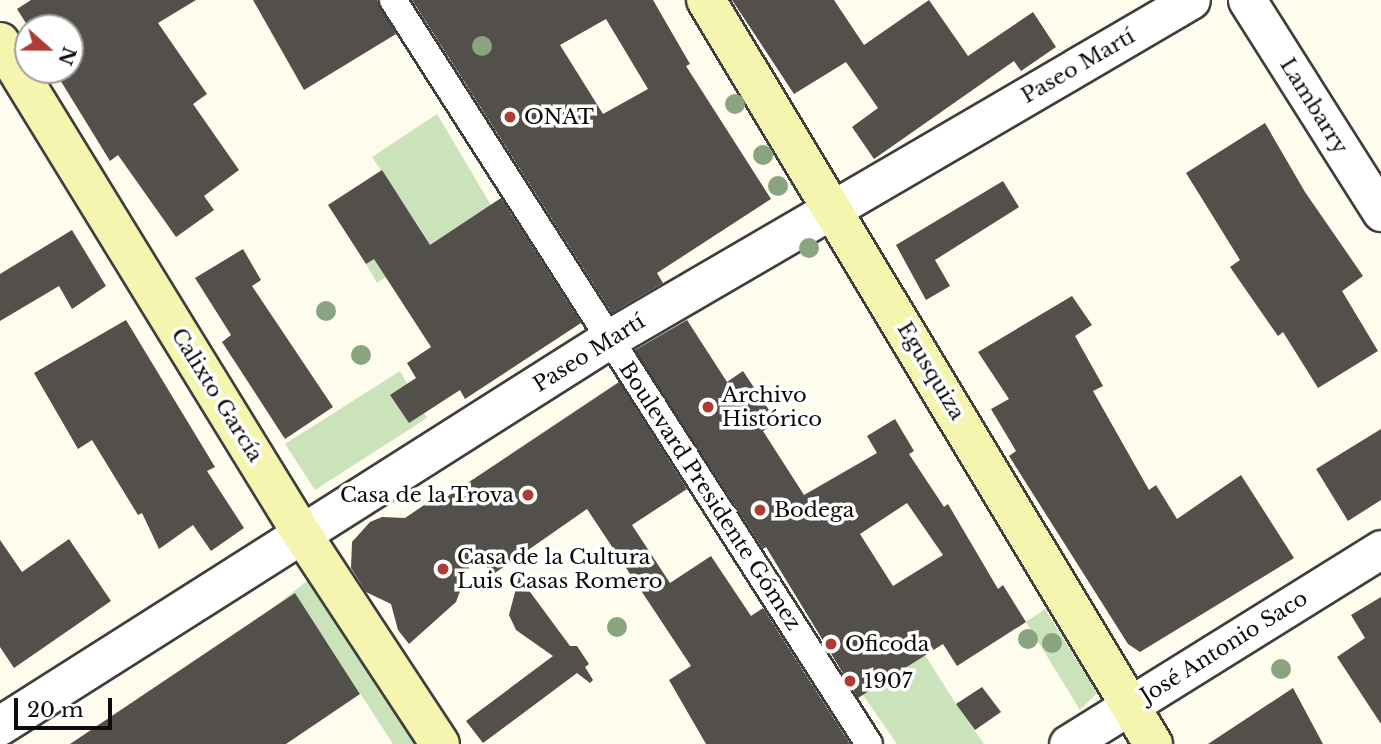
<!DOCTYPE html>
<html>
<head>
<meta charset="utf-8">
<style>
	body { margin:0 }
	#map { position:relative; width:1381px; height:744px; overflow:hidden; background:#fdfced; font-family:"Libre Baskerville",serif }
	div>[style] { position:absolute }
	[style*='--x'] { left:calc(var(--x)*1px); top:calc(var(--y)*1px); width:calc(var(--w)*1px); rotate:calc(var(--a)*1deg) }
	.green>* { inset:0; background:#cbe3bb }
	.building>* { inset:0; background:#534f4a }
	.roads { filter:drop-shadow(2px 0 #3f3f3f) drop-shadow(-2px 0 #3f3f3f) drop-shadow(0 2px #3f3f3f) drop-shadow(0 -2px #3f3f3f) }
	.pedestrian>* { height:26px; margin:-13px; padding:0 13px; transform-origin:13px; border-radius:13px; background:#fff }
	.minor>* { height:37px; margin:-18.5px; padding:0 18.5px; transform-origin:18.5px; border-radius:18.5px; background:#fff }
	.tertiary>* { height:38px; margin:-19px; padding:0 19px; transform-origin:19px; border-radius:19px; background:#fff }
	.secondary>* { height:38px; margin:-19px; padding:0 19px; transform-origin:19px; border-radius:19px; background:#f6f5b0 }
	.trees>* { width:20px; height:20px; margin:-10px; border-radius:50%; background:#89a47e }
	.dots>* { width:19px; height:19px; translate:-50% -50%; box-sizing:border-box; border:4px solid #fff; border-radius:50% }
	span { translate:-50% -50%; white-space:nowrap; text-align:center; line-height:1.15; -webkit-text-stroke:7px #fff; paint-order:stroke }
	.street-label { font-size:21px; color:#0c0c0c }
	.poi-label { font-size:21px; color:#0c0c0c }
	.left { translate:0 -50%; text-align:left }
	.right { translate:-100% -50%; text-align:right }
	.north { position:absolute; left:14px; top:14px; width:70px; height:70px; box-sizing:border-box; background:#fff; border:2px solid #9e9e9e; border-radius:50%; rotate:111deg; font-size:19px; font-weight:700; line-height:28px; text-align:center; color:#0c0c0c }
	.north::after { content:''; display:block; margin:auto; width:24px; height:32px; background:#ac3c34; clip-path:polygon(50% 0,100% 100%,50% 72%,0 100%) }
	.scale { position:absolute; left:14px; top:698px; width:98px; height:32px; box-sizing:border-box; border:4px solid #0c0c0c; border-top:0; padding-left:9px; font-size:21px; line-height:24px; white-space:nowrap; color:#0c0c0c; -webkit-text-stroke:5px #fff; paint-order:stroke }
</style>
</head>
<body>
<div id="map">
	<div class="green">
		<div style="clip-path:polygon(437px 114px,492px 207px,377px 283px,366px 264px,420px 229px,372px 157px)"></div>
		<div style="clip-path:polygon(400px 371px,427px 418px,315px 490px,285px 444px)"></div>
		<div style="clip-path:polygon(310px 579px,419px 744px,393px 744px,295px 593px,268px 611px)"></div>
		<div style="clip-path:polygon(1045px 609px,1097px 693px,1080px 710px,1026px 622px)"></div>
		<div style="clip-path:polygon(925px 655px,956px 704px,984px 744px,897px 744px,863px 695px)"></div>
	</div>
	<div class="building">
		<div style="clip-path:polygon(31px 0,196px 0,158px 23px,207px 94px,193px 104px,239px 170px,204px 196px,214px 210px,176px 237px,118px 155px,110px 161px,54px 70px,70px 70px,70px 28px,29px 28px,17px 9px)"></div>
		<div style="clip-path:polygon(253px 0,377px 0,396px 34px,304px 90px)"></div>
		<div style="clip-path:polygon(evenodd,412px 0,653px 0,690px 64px,686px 66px,771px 199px,657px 273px,663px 283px,612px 313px,412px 0,606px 19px,648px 89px,603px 114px,560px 45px,606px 19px)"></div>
		<div style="clip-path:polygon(732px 0,834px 0,864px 45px,929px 0,968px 56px,1033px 12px,1056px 47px,1021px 71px,1014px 61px,874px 159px,852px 127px,878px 108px,846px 62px,794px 94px)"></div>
		<div style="clip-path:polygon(1265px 123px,1305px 192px,1363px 276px,1342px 291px,1378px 351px,1318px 388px,1283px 332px,1278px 336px,1230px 267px,1240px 260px,1186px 173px)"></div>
		<div style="clip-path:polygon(382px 170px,430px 245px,501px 198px,581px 323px,465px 399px,460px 390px,409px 423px,390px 395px,416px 378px,407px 363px,431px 347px,374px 259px,366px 264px,328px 205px)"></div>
		<div style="clip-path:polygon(1003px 181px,1019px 207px,935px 260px,950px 286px,926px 300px,896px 245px)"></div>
		<div style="clip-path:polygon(72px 230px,106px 286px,72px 309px,59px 286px,0 321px,0 274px)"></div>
		<div style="clip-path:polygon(243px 249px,261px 280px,252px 286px,333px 407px,285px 439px,222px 342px,231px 335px,195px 278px)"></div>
		<div style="clip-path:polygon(1072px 296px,1092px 325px,1075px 336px,1103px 386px,1093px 391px,1149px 490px,1156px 485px,1177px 519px,1241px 475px,1294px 558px,1140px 652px,1128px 644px,1009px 456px,1016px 451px,991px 409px,1009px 399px,978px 352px)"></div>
		<div style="clip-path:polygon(126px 320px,215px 467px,207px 471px,244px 528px,211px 551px,193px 525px,159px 549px,142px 513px,138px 515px,92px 440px,78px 449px,34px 373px)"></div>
		<div style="clip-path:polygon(evenodd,687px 320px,727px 382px,743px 371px,777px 422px,763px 431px,804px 495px,877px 453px,867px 436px,895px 419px,914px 451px,909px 454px,944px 507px,948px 504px,998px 589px,1003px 585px,1026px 622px,957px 666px,943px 644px,858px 698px,766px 547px,763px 549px,635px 350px,687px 320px,907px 503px,943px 555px,893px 586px,860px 534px,907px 503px)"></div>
		<div style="clip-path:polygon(619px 382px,687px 489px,632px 525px,670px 583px,711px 556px,751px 616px,763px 608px,850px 744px,706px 744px,669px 680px,691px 666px,587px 509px,492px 575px,475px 551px,456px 602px,409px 644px,398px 630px,391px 604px,366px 592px,351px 568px,352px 542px,370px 522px,382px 517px,405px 518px,433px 499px,436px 504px)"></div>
		<div style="clip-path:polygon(1381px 429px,1381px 500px,1348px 521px,1316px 469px)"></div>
		<div style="clip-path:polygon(69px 539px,111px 601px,14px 668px,0 647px,0 540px,22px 572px)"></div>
		<div style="clip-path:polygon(519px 577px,570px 646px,577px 646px,589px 664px,585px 667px,593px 680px,590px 683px,577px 673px,483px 743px,466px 721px,553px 656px,516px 630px,509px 615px)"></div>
		<div style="clip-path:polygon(295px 593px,360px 694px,286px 744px,70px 744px)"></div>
		<div style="clip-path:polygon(1381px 597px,1381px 724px,1337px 657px,1365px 638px,1351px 615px)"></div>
		<div style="clip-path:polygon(982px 687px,1001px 712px,975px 730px,956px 704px)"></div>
		<div style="clip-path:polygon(1293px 688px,1323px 744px,1208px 744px)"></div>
	</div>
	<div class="roads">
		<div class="pedestrian">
			<div style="--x:393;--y:0;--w:883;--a:57.39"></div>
		</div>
		<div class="minor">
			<div style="--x:1247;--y:0;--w:251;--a:57.7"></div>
			<div style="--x:835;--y:208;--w:412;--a:-30.3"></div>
			<div style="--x:1068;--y:744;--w:369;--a:-31.9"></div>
		</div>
		<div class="tertiary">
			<div style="--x:0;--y:726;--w:722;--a:-32.39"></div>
			<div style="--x:610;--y:339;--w:260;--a:-30.2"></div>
		</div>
		<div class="secondary">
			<div style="--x:706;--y:0;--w:868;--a:59"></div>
			<div style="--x:0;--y:42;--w:577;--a:58.46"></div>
			<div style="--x:302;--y:534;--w:251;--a:56.7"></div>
		</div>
	</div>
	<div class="trees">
		<div style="left:482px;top:46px"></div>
		<div style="left:735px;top:104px"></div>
		<div style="left:763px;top:155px"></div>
		<div style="left:778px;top:186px"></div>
		<div style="left:809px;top:248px"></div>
		<div style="left:326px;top:311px"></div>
		<div style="left:361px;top:355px"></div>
		<div style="left:617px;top:627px"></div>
		<div style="left:1028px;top:639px"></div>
		<div style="left:1052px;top:643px"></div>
		<div style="left:1281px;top:669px"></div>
	</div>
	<div class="dots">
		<div style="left:510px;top:117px;background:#ac3c34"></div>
		<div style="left:708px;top:407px;background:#ac3c34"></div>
		<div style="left:528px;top:495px;background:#ac3c34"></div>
		<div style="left:760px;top:510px;background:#ac3c34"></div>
		<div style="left:443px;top:569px;background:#ac3c34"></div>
		<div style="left:831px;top:644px;background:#ac3c34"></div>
		<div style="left:850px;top:681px;background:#ac3c34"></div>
	</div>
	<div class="street-label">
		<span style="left:1078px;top:66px;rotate:-30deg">Paseo Martí</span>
		<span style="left:1314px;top:106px;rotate:58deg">Lambarry</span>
		<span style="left:589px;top:353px;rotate:-32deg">Paseo Martí</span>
		<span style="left:931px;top:371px;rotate:59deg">Egusquiza</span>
		<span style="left:217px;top:395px;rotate:58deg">Calixto García</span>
		<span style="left:710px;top:496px;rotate:57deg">Boulevard Presidente Gómez</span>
		<span style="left:1224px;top:647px;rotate:-32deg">José Antonio Saco</span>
	</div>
	<div class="poi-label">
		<span class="left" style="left:524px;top:117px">ONAT</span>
		<span class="left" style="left:722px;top:407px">Archivo<br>Histórico</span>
		<span class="right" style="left:514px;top:495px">Casa de la Trova</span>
		<span class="left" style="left:774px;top:510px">Bodega</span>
		<span class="left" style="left:457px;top:569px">Casa de la Cultura<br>Luis Casas Romero</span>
		<span class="left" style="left:845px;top:644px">Oficoda</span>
		<span class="left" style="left:864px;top:681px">1907</span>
	</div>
	<div class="north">N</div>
	<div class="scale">20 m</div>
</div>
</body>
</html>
